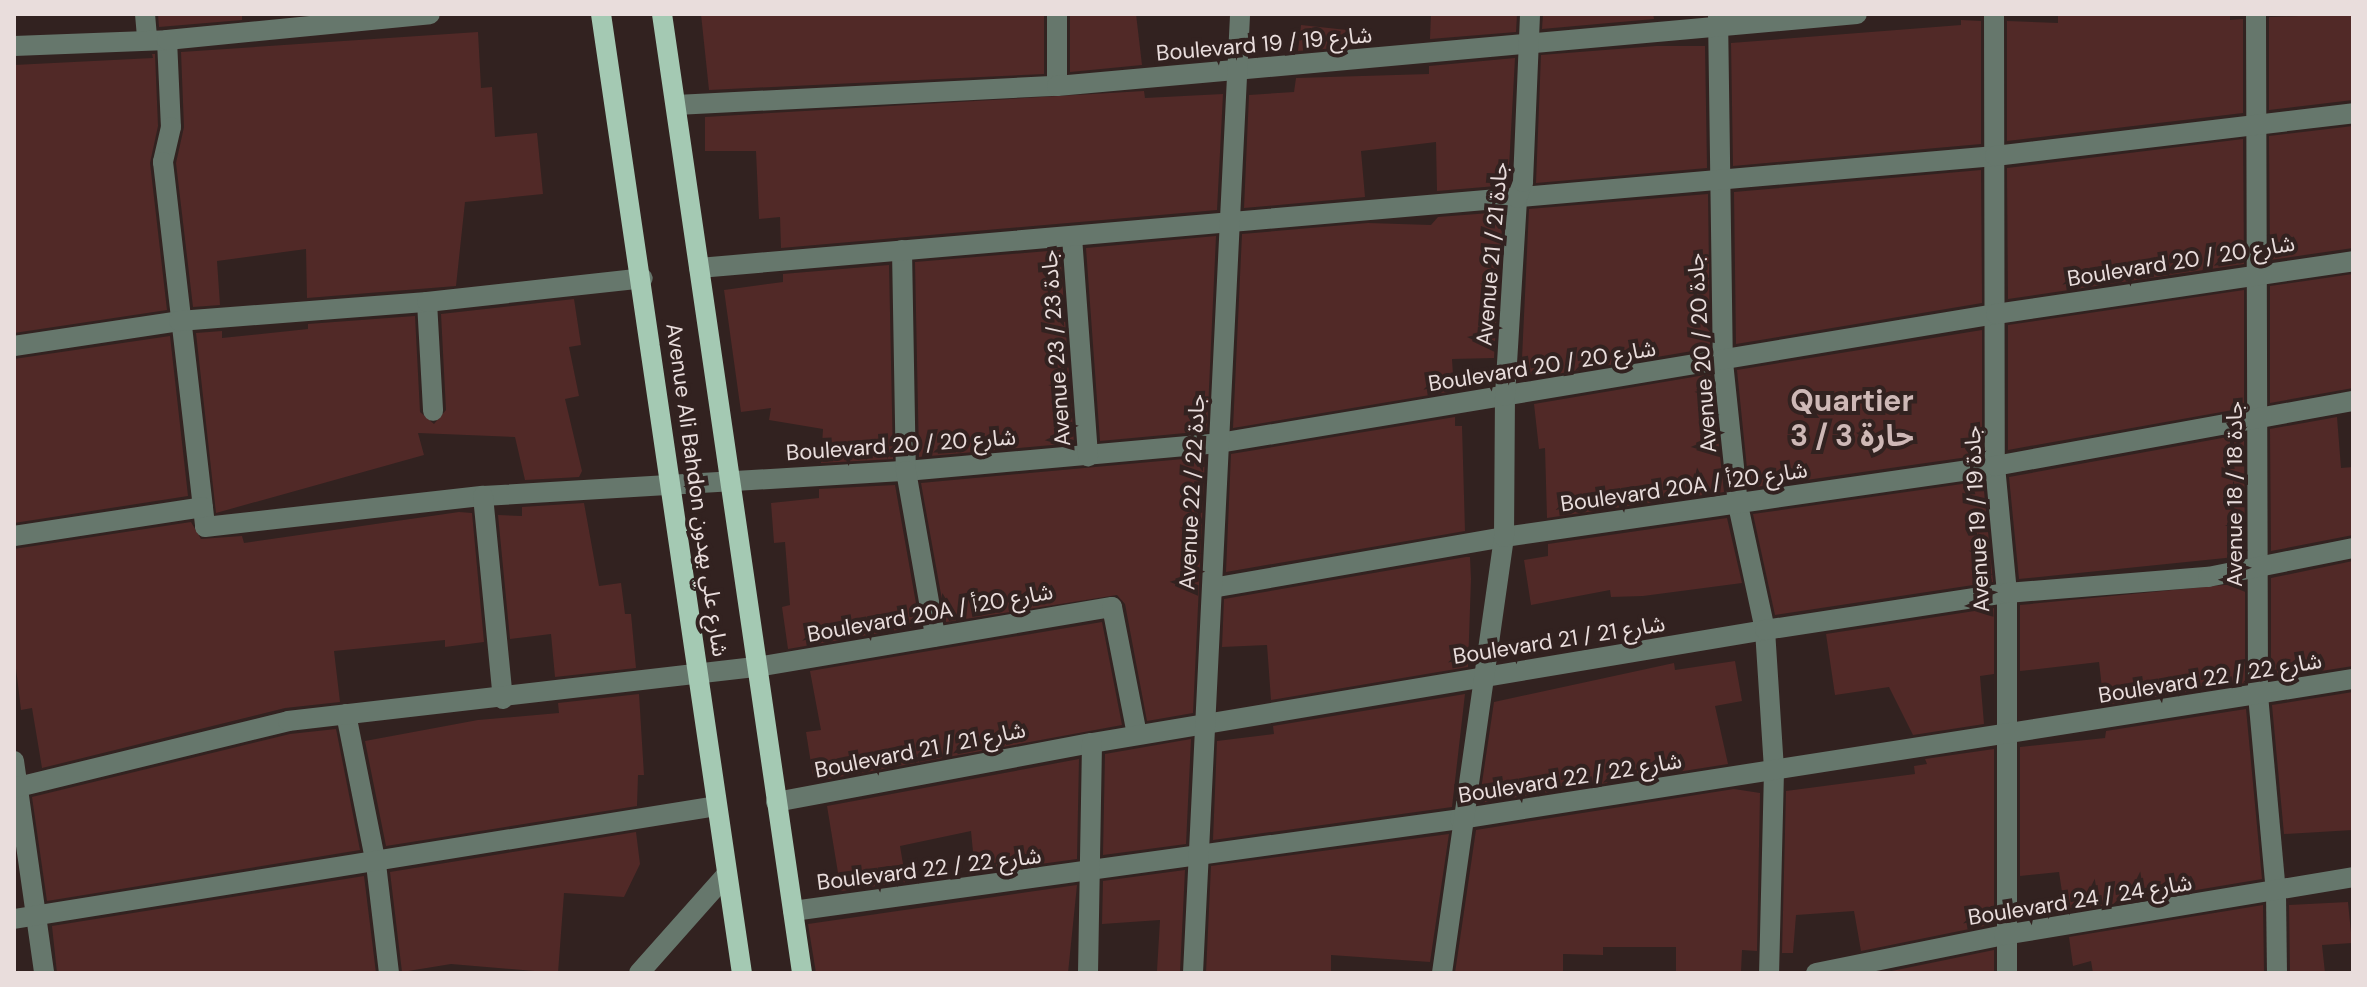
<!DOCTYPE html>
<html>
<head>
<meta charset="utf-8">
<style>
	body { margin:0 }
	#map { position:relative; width:2367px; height:987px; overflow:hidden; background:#322220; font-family:"DM Sans","Noto Sans Arabic",sans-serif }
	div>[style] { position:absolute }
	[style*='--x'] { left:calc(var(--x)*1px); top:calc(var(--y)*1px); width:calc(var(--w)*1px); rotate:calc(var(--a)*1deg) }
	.building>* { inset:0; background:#512927 }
	.minor>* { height:20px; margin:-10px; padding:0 10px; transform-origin:10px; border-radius:10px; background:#66776c }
	.major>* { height:20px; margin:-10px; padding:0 10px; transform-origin:10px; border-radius:10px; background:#a4c9b3 }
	span { translate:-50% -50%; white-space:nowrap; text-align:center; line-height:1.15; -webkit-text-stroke:8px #322220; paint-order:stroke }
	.street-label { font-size:22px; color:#e9dddc }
	.district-label { font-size:30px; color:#ceb8b6; font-weight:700 }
	.frame { position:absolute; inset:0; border:16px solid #e9dddc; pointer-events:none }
</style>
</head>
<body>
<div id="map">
	<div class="building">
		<div style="clip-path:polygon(158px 14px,242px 14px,242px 20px,159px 27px)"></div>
		<div style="clip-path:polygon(701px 14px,1044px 14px,1044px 74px,709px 90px)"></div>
		<div style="clip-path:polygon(1070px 14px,1136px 14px,1142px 65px,1070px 72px)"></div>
		<div style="clip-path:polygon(1431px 14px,1517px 14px,1516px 32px,1430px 39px)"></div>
		<div style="clip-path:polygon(1543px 14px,1653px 14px,1654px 19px,1542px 29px)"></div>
		<div style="clip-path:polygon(2058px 14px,2230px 14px,2230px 20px,2243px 19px,2243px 113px,2007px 141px,2007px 21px,2058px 23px)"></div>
		<div style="clip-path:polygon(2353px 14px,2353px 100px,2269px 110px,2269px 17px)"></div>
		<div style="clip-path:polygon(1961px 20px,1981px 21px,1981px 144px,1733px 166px,1731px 43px,1961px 25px)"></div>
		<div style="clip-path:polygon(1301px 25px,1347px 30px,1349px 47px,1298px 51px)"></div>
		<div style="clip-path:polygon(478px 32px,481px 88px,492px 87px,495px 137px,537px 133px,543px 194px,465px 202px,456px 286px,307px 298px,306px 249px,217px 261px,220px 305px,193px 307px,176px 163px,184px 127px,181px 52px)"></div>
		<div style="clip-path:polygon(1656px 46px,1705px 46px,1707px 168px,1536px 183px,1541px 55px)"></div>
		<div style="clip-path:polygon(152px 54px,155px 54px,158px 126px,150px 163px,167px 310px,14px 333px,14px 65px,153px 58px)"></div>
		<div style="clip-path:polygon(1515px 58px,1508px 185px,1437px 191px,1436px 142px,1361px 151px,1365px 197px,1244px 208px,1249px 95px,1294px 92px,1296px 78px,1429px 74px,1429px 66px)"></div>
		<div style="clip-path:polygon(1144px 91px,1145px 98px,1223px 94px,1217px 210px,781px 248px,780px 217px,759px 219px,756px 151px,705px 151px,705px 117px)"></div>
		<div style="clip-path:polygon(2353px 126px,2353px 248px,2270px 260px,2269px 136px)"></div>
		<div style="clip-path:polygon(2243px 139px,2244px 264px,2008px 299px,2007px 168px)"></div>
		<div style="clip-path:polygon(1981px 170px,1982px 303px,1736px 344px,1734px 192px)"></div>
		<div style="clip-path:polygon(1708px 194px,1710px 348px,1521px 380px,1529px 209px)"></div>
		<div style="clip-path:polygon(1503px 212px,1494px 358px,1452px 359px,1454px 391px,1233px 428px,1242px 234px,1368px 223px,1431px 225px,1438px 217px)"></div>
		<div style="clip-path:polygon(1216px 236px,1207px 431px,1100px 441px,1086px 248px)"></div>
		<div style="clip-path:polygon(1060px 250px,1074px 443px,919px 457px,915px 262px)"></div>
		<div style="clip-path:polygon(889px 265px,893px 459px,821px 463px,823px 429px,769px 420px,771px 408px,741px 412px,724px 290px,783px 282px,783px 274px)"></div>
		<div style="clip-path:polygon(2353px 274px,2353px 388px,2270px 403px,2270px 286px)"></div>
		<div style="clip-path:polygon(2244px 290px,2244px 408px,2008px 450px,2008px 325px)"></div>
		<div style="clip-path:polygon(574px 299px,581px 345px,569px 347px,579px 396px,565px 399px,582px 471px,579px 477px,525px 480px,515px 437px,418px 433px,424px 455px,216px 513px,196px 333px,222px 331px,222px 338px,308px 329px,308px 324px,415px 316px,420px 412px,434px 424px,446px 410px,441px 314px)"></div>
		<div style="clip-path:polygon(1982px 330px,1982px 455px,1749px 488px,1737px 370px)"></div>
		<div style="clip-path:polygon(170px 336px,188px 496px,14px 523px,14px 359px)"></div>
		<div style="clip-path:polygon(1711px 374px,1724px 492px,1547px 518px,1545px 448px,1539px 449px,1534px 404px)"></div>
		<div style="clip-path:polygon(1455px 417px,1455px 426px,1462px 426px,1465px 531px,1226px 572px,1231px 454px)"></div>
		<div style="clip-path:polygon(2337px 417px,2341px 468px,2353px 467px,2353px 535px,2271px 551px,2270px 429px)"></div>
		<div style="clip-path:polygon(2244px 434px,2245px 556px,2019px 579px,2009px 477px)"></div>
		<div style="clip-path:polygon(1205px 457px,1193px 713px,1147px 721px,1125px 604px,1117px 595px,946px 622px,921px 483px)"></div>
		<div style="clip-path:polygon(1983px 481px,1993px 582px,1775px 615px,1753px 514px)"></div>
		<div style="clip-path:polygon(895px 485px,920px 626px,788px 649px,782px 607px,790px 605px,785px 542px,774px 543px,771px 503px,819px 498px,819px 489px)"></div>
		<div style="clip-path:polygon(584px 503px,599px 586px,621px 583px,625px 614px,631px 614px,636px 668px,555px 677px,551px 634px,510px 639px,498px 515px,522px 516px,522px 507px)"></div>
		<div style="clip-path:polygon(459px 512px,472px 513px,484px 642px,445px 647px,445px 640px,334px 651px,340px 702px,285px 708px,42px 768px,32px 708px,21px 710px,14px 652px,14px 549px,191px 522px,201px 539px,242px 536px,244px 543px)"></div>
		<div style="clip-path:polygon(1727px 518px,1742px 583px,1643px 596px,1611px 597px,1610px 590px,1531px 605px,1524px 560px,1548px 556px,1548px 544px)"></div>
		<div style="clip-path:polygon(1466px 557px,1470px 557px,1471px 579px,1468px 667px,1271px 700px,1267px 645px,1222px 647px,1224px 599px)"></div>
		<div style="clip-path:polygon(2353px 561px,2353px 666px,2271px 679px,2271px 578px)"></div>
		<div style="clip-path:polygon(2245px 583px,2245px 683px,2104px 705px,2099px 662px,2020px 671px,2020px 605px)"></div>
		<div style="clip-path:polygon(1994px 608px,1994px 674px,1980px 676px,1984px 724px,1913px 735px,1889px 687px,1835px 695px,1826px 634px)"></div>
		<div style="clip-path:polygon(1102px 622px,1122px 725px,823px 780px,822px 774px,813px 776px,806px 732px,821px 730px,810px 671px)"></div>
		<div style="clip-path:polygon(1735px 661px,1742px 701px,1715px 706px,1728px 764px,1479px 803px,1494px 702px,1674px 663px,1675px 670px)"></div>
		<div style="clip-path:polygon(2353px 692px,2353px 830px,2284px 834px,2272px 705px)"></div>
		<div style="clip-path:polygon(639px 694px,644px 775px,638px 775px,637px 806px,386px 846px,365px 741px,478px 720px,559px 713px,558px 703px)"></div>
		<div style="clip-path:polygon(1465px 694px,1452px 807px,1213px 840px,1217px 741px,1274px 734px,1273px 726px)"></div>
		<div style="clip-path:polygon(2246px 709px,2262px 879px,2065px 912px,2059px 872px,2020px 876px,2020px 747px,2105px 738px,2106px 731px)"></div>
		<div style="clip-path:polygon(336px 729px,360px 850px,47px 901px,32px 797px,290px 734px)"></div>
		<div style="clip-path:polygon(1191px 739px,1186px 844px,1103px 855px,1105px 754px)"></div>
		<div style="clip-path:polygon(1994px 749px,1994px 924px,1861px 951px,1854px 911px,1796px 915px,1793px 953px,1782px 953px,1786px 791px,1915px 774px,1914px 766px,1927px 764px,1925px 759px)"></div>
		<div style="clip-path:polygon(1079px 759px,1077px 859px,975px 873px,971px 831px,900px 846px,906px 882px,841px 891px,827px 806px)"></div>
		<div style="clip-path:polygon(1734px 789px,1760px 793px,1757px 951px,1742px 950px,1741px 972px,1676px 973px,1676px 947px,1603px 947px,1603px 955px,1563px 954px,1563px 973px,1455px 973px,1476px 830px)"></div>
		<div style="clip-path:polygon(636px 832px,640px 864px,624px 897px,564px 893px,558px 973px,451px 964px,402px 972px,390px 872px)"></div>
		<div style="clip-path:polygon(1449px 834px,1430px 962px,1331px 955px,1331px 973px,1206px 973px,1211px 866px)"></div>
		<div style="clip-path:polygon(1185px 870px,1180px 972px,1157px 971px,1160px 920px,1102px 924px,1103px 881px)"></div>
		<div style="clip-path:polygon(364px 876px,376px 973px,57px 973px,52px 926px)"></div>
		<div style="clip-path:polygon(1077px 885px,1068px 973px,816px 973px,808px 924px)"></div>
		<div style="clip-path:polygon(2348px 902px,2352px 943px,2322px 945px,2325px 973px,2290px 973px,2289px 905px)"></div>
		<div style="clip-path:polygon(2263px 905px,2264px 973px,2093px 973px,2091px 961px,2073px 966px,2069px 937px)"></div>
		<div style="clip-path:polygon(1994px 950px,1994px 973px,1882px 973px)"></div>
	</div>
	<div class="minor">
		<div style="--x:145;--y:14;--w:23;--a:85"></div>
		<div style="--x:1057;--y:14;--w:72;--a:90"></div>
		<div style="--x:1718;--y:14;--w:348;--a:89.2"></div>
		<div style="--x:1723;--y:362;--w:144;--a:84"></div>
		<div style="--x:1738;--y:505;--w:128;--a:77.8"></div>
		<div style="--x:1765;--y:630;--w:141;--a:86.3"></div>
		<div style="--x:1774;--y:771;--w:202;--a:91.4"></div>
		<div style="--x:1994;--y:14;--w:452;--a:89.9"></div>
		<div style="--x:1995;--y:466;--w:128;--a:84.6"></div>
		<div style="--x:2007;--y:593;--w:380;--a:90"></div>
		<div style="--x:2256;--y:14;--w:681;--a:89.83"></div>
		<div style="--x:2258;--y:695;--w:199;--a:84.8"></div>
		<div style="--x:2276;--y:893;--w:80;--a:89.3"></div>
		<div style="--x:167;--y:40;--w:87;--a:87.4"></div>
		<div style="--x:171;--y:127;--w:36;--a:103"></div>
		<div style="--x:163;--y:162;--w:367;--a:83.4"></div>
		<div style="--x:205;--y:527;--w:280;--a:-6.4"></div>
		<div style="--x:483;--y:496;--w:424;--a:-3.4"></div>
		<div style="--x:906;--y:471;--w:314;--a:-5.1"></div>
		<div style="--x:1219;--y:443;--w:788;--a:-9.43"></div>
		<div style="--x:1996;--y:314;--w:361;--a:-8.4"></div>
		<div style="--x:14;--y:46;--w:153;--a:-2.2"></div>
		<div style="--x:167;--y:40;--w:264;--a:-5.6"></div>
		<div style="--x:676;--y:105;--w:381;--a:-2.9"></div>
		<div style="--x:1057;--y:86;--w:803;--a:-5.14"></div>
		<div style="--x:1072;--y:237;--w:220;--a:85.8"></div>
		<div style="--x:902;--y:250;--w:221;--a:89"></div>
		<div style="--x:906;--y:471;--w:168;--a:80"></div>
		<div style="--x:699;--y:268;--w:1301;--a:-4.94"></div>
		<div style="--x:1995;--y:156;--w:361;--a:-6.8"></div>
		<div style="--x:427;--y:302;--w:109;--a:86.8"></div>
		<div style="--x:14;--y:346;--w:167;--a:-8.6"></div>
		<div style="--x:179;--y:321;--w:249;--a:-4.4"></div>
		<div style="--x:427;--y:302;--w:217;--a:-6.3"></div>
		<div style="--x:483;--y:496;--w:204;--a:84.4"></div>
		<div style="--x:14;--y:536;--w:191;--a:-8.7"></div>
		<div style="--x:1212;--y:588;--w:296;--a:-9.9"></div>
		<div style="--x:1504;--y:537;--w:496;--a:-8.2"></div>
		<div style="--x:1995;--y:466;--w:364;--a:-10.3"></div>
		<div style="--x:346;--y:714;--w:153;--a:78.7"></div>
		<div style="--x:376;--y:864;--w:110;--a:83.2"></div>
		<div style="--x:14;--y:761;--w:214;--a:81.9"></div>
		<div style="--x:14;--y:788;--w:282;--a:-13.7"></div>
		<div style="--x:288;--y:721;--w:472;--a:-6.6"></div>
		<div style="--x:757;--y:667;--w:360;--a:-9.6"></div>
		<div style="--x:1112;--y:607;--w:130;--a:78.9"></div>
		<div style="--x:776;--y:802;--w:321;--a:-10.6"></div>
		<div style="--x:1092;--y:743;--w:682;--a:-9.53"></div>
		<div style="--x:1765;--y:630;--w:245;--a:-8.7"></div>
		<div style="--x:2007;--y:593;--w:202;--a:-4.6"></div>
		<div style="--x:2208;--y:577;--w:148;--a:-11.3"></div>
		<div style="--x:793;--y:911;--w:673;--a:-7.85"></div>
		<div style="--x:1460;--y:819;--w:904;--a:-8.91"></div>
		<div style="--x:14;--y:919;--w:711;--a:-9.14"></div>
		<div style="--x:639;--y:973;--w:132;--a:-48.4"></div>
		<div style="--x:1088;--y:973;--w:230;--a:-89"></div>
		<div style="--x:1193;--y:973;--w:960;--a:-87.19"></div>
		<div style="--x:1442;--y:973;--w:440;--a:-81.9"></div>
		<div style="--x:1504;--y:537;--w:141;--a:-89.6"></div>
		<div style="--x:1505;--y:396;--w:198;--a:-86.5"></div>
		<div style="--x:1517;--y:198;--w:17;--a:-69"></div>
		<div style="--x:1523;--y:182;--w:168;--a:-87.6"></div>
		<div style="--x:1816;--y:973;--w:192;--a:-11.4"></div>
		<div style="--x:2004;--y:935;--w:354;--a:-9.4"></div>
	</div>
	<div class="major">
		<div style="--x:601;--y:14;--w:969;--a:81.64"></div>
		<div style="--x:662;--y:14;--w:969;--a:81.69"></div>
	</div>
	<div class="street-label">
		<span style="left:1264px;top:44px;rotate:-5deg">Boulevard 19 / شارع 19</span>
		<span style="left:1492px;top:254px;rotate:-85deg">Avenue 21 / جادة 21</span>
		<span style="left:2181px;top:261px;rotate:-9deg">Boulevard 20 / شارع 20</span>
		<span style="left:1056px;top:348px;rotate:-94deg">Avenue 23 / جادة 23</span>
		<span style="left:1702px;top:353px;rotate:-94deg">Avenue 20 / جادة 20</span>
		<span style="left:1542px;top:366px;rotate:-9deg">Boulevard 20 / شارع 20</span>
		<span style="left:901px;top:445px;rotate:-4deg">Boulevard 20 / شارع 20</span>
		<span style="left:1684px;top:487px;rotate:-8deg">Boulevard 20A / شارع 20أ</span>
		<span style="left:697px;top:490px;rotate:82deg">Avenue Ali Bahdon شارع علي بهدون</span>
		<span style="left:1192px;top:492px;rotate:-87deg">Avenue 22 / جادة 22</span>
		<span style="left:2235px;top:494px;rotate:-90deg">Avenue 18 / جادة 18</span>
		<span style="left:1977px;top:519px;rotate:-93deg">Avenue 19 / جادة 19</span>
		<span style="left:930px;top:613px;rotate:-10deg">Boulevard 20A / شارع 20أ</span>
		<span style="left:1559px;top:640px;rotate:-9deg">Boulevard 21 / شارع 21</span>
		<span style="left:2210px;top:678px;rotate:-9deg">Boulevard 22 / شارع 22</span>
		<span style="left:920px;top:750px;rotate:-11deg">Boulevard 21 / شارع 21</span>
		<span style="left:1570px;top:778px;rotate:-9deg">Boulevard 22 / شارع 22</span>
		<span style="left:929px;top:869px;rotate:-7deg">Boulevard 22 / شارع 22</span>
		<span style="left:2080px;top:900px;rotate:-9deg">Boulevard 24 / شارع 24</span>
	</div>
	<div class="district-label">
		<span style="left:1852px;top:418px">Quartier<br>3 / حارة 3</span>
	</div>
	<div class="frame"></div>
</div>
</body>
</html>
